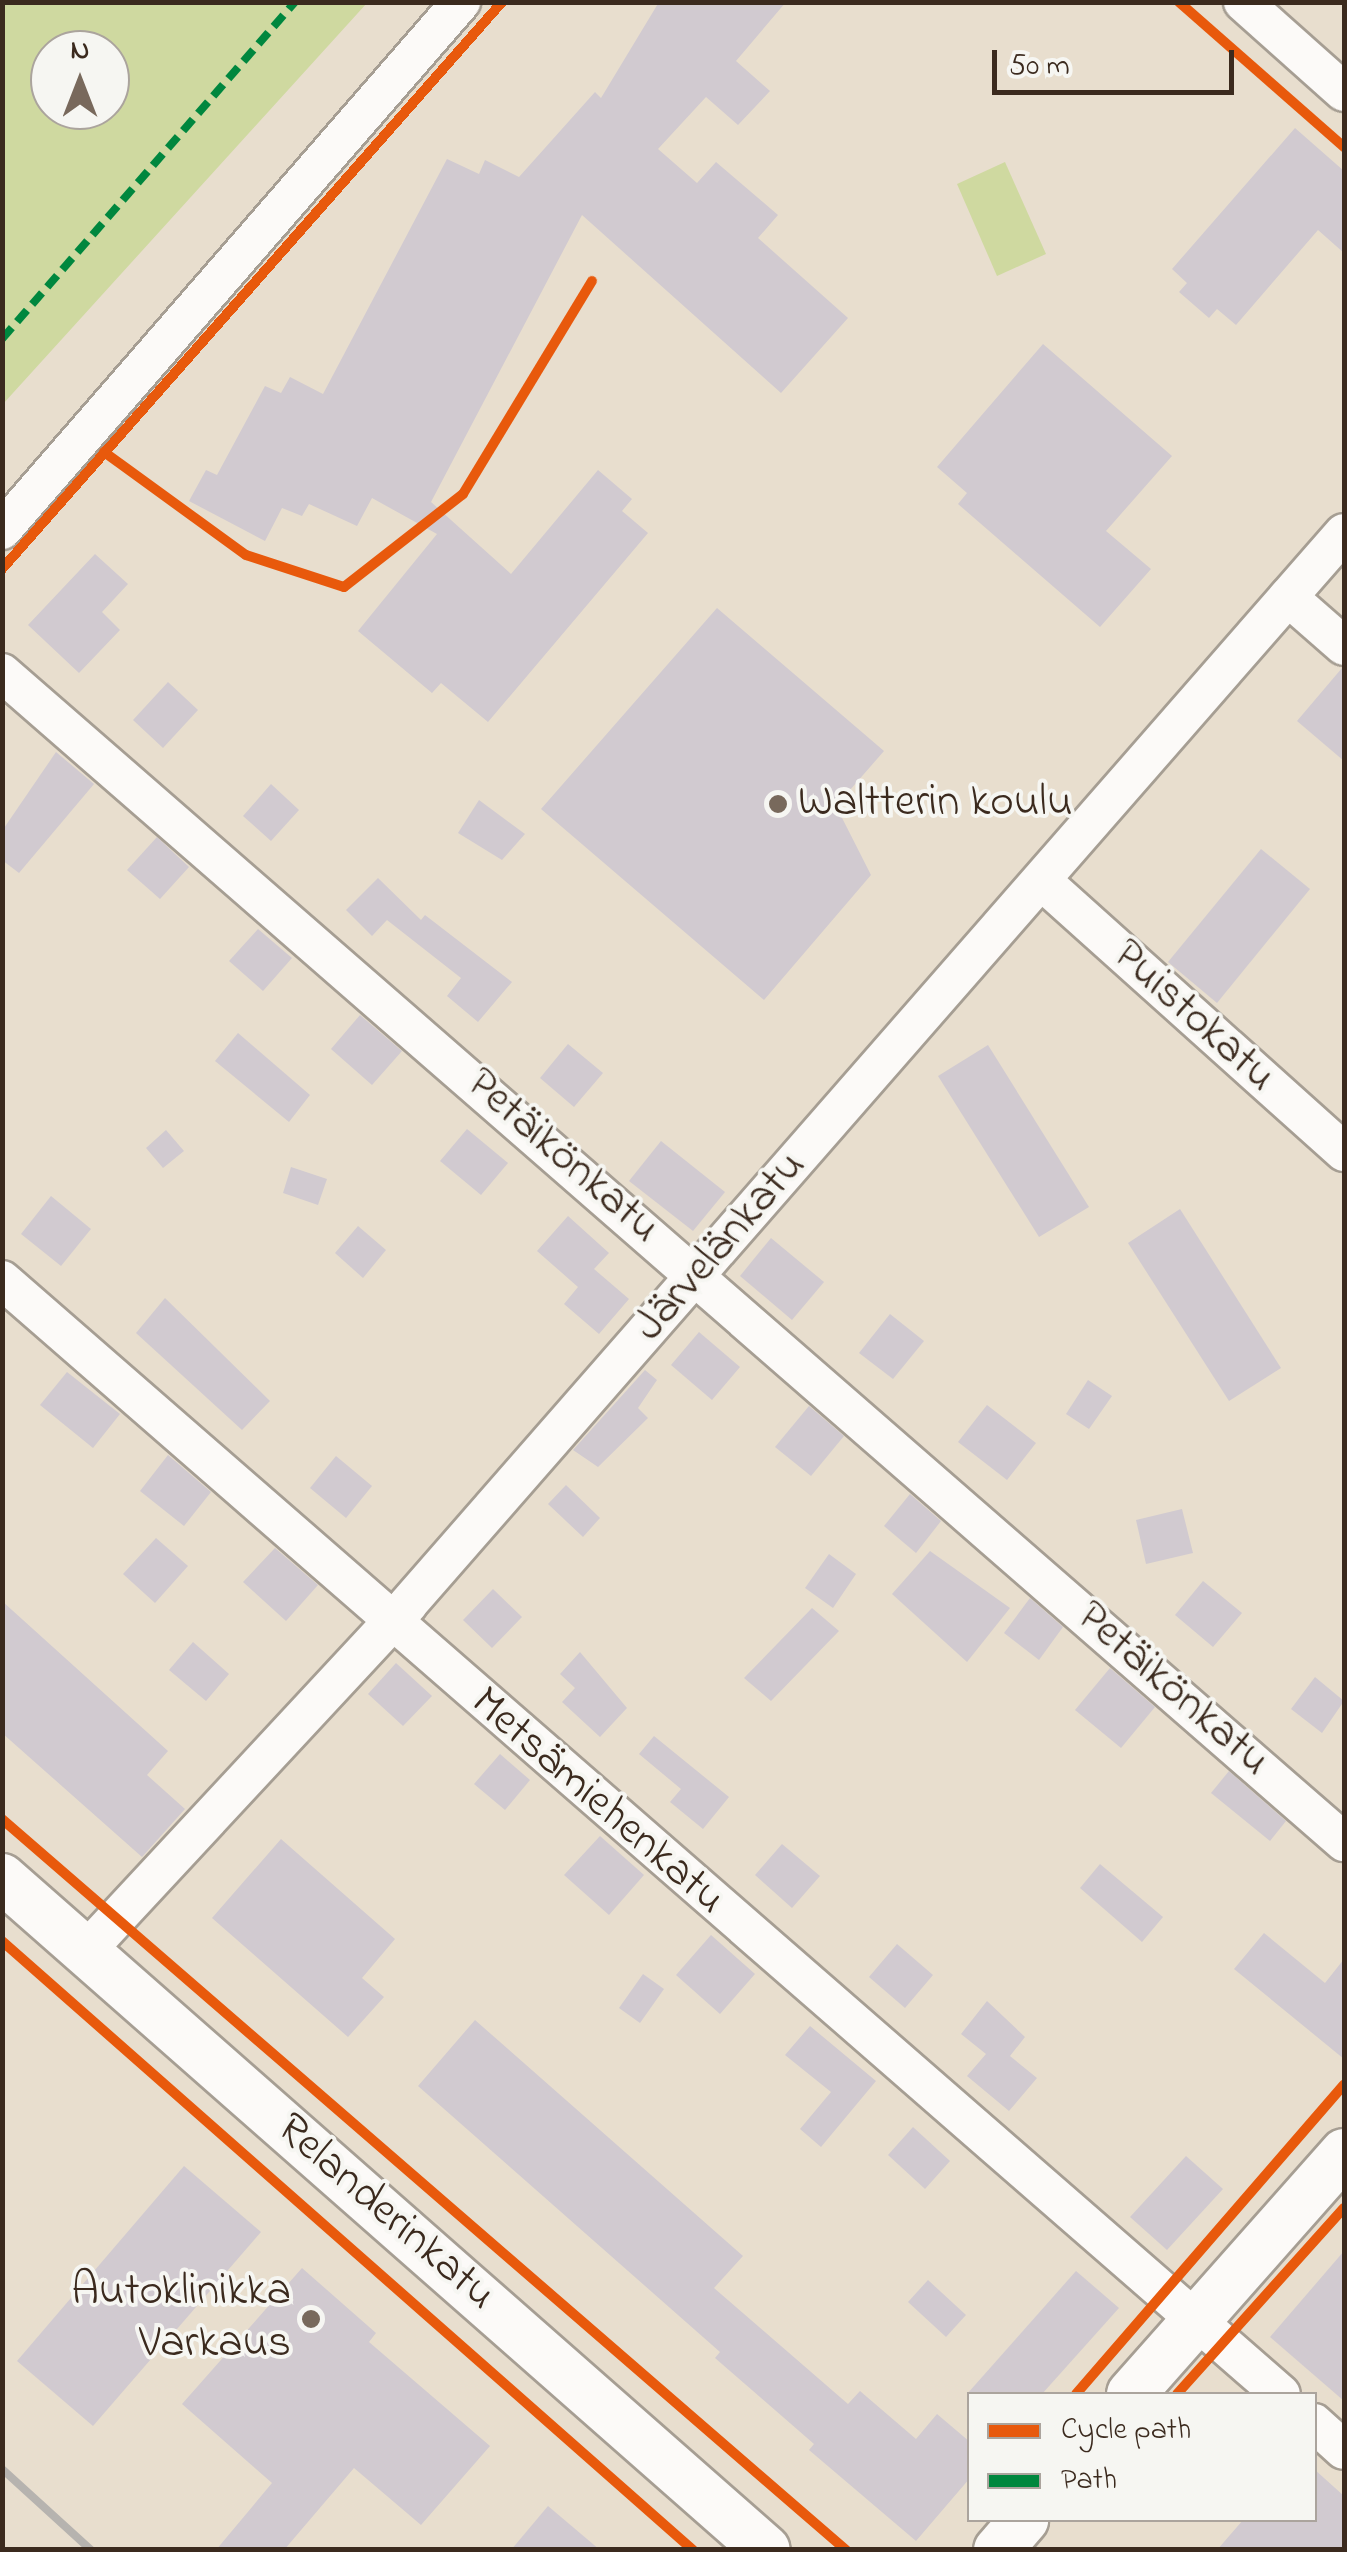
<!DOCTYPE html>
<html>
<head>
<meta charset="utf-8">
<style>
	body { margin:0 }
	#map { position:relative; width:1347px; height:2552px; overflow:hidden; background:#e8dece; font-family:"Indie Flower",sans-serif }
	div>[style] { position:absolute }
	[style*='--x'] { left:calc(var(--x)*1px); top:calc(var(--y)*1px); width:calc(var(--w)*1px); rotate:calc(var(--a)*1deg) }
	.green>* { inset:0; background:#cfd9a0 }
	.building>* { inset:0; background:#d1cad0 }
	.roads { filter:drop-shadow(2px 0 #a69e93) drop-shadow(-2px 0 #a69e93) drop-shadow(0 2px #a69e93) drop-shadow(0 -2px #a69e93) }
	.minor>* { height:38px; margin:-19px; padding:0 19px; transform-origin:19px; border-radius:19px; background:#fcfaf8 }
	.major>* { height:48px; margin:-24px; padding:0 24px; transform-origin:24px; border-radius:24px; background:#fcfaf8 }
	.rail>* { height:8px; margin:-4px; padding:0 4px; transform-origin:4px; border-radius:4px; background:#b6b3af }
	.quiet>* { height:8px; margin-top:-4px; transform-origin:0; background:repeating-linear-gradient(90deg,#00873e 0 15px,transparent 0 23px) }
	.cycleway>* { height:10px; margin:-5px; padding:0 5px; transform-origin:5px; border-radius:5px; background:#e8590c }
	.dots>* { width:28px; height:28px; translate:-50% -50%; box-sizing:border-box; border:5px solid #f6f6f2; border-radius:50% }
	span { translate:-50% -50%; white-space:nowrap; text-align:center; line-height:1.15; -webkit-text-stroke:8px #f6f6f2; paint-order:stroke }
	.poi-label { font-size:45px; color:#3b2a1e }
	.left { translate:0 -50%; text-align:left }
	.right { translate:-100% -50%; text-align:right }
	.street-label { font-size:45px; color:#3b2a1e }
	.frame { position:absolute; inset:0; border:5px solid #3b2a1e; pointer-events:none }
	.legend { position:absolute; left:967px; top:2392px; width:350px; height:130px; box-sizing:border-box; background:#f6f6f2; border:2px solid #aba49d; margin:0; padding:12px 18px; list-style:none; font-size:30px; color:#3b2a1e }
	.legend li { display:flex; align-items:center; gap:20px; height:50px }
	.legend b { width:50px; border:2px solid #aba49d }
	.north { position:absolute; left:30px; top:30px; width:100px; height:100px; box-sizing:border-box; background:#f6f6f2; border:2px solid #aba49d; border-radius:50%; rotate:0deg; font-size:28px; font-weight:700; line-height:40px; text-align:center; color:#3b2a1e }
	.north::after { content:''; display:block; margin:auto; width:35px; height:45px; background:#78695c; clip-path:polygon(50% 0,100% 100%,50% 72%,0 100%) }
	.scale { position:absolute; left:992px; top:50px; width:242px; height:45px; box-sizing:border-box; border:5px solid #3b2a1e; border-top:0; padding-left:12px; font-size:30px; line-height:35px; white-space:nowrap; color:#3b2a1e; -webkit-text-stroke:8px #f6f6f2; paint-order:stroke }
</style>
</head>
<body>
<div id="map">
	<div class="green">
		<div style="clip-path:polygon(evenodd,3px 2px,367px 3px,3px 404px,2px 3px,3px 2px,50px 50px,110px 50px,110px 110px,50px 110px,50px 50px)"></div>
		<div style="clip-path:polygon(1005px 162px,1046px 254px,997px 276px,957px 184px)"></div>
	</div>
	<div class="building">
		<div style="clip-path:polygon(659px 2px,786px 2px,736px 61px,770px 91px,738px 125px,706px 97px,658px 149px,697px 183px,716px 162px,778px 215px,758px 238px,848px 318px,781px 393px,582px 215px,431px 502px,511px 574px,598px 470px,632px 499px,622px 511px,648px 533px,488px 722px,441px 683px,432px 693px,358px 631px,437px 534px,372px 498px,357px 526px,309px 504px,302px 516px,282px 508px,265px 541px,189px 501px,206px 470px,217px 475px,265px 386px,281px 393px,290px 377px,323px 394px,447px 159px,479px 174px,485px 160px,519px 177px,595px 92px,601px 98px)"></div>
		<div style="clip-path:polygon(1295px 128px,1344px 171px,1344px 253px,1318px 230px,1236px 325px,1217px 309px,1209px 318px,1179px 292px,1187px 283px,1172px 269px)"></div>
		<div style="clip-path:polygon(1043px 344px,1172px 456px,1106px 531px,1151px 569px,1100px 627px,958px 504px,967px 493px,937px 467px)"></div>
		<div style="clip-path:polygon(95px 554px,128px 584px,102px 612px,120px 630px,79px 673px,28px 625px)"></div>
		<div style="clip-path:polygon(717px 608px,884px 751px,836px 806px,871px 875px,764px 1000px,541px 809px)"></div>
		<div style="clip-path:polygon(1342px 668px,1344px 668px,1344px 761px,1297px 721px)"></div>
		<div style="clip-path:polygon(168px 682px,198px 710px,163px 748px,133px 720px)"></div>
		<div style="clip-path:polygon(56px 752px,94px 784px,19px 873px,2px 860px,2px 831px)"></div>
		<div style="clip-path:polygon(271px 784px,299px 810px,271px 841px,243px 816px)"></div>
		<div style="clip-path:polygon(479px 800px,525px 834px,502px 860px,458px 833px)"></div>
		<div style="clip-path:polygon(157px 837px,189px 867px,160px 899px,127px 870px)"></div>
		<div style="clip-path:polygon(1261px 849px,1310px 889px,1217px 1003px,1168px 962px)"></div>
		<div style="clip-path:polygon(378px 878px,421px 920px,425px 915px,512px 982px,478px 1022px,447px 996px,461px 978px,387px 920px,372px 936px,346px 910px)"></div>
		<div style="clip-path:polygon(258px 929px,292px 958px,263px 991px,229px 961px)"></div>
		<div style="clip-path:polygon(360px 1015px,402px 1051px,372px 1085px,331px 1049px)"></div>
		<div style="clip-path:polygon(238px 1033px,310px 1095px,289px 1122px,215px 1061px)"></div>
		<div style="clip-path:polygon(568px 1044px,603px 1073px,574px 1107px,540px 1078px)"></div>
		<div style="clip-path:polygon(988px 1045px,1089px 1207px,1039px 1237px,938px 1076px)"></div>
		<div style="clip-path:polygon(467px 1129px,508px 1163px,481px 1195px,440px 1161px)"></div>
		<div style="clip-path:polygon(166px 1130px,184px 1151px,163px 1168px,146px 1148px)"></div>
		<div style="clip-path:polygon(661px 1141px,725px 1192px,693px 1231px,629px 1181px)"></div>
		<div style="clip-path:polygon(291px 1167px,327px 1179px,318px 1205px,283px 1193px)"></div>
		<div style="clip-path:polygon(51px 1196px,91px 1229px,61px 1266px,21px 1234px)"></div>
		<div style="clip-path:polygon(1180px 1209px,1281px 1368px,1229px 1401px,1128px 1243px)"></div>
		<div style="clip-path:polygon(568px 1216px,609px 1253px,594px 1269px,629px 1299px,599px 1334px,564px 1304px,578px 1287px,537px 1251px)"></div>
		<div style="clip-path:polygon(358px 1226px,386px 1250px,363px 1278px,335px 1253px)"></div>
		<div style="clip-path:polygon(771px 1238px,824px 1282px,792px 1320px,740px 1276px)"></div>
		<div style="clip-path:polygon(165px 1298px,270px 1401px,242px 1430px,136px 1333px)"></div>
		<div style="clip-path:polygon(890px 1314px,924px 1341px,893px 1379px,859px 1353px)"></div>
		<div style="clip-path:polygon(699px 1332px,740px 1367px,712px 1400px,671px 1365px)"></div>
		<div style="clip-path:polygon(645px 1370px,657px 1380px,638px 1408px,648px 1418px,598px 1467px,573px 1450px)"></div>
		<div style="clip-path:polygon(67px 1372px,120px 1414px,93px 1448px,40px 1405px)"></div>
		<div style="clip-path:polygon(1088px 1380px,1112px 1396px,1089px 1429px,1066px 1414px)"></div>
		<div style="clip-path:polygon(987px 1405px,1036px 1443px,1007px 1480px,958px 1442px)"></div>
		<div style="clip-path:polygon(809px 1406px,844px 1436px,811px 1476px,775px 1447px)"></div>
		<div style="clip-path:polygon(168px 1455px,211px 1492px,184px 1526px,140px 1491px)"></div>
		<div style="clip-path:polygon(336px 1456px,372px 1486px,346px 1518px,310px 1488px)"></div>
		<div style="clip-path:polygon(566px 1485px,600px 1518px,583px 1537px,548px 1504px)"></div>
		<div style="clip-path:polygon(910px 1494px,941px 1521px,916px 1553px,884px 1526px)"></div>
		<div style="clip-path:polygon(1182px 1509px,1193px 1553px,1146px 1564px,1136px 1520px)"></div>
		<div style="clip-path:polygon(156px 1538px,188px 1566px,155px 1603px,123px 1574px)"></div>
		<div style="clip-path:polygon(275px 1548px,318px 1585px,286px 1621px,243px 1582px)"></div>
		<div style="clip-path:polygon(930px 1551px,1010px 1608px,967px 1662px,892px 1594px)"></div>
		<div style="clip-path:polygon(829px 1554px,856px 1574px,833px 1608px,805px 1588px)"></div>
		<div style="clip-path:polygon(1203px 1581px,1242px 1613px,1213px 1647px,1175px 1615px)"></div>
		<div style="clip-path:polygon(493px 1589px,522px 1617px,492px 1648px,463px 1620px)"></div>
		<div style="clip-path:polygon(1030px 1598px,1063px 1627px,1039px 1660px,1004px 1633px)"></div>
		<div style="clip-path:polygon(2px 1601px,168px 1751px,147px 1775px,185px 1809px,142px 1857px,2px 1733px)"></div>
		<div style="clip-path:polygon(812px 1608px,839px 1631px,771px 1701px,744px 1678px)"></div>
		<div style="clip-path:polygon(193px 1642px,229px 1674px,206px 1701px,169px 1670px)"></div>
		<div style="clip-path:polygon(580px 1652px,627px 1708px,600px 1737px,562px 1702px,575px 1688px,560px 1674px)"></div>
		<div style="clip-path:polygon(396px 1663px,432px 1696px,403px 1726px,368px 1694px)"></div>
		<div style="clip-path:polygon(1110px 1668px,1155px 1707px,1121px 1748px,1075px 1710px)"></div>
		<div style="clip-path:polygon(1315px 1677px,1344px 1701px,1322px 1733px,1291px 1709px)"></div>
		<div style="clip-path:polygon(654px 1736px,729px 1797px,703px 1829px,670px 1802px,681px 1789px,639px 1754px)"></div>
		<div style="clip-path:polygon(500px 1754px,530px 1780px,505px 1810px,474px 1784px)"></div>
		<div style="clip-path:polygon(1229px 1771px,1286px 1821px,1270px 1841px,1211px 1793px)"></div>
		<div style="clip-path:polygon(600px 1836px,644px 1875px,609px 1915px,564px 1875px)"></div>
		<div style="clip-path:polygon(281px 1839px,395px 1939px,362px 1978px,384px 1997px,348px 2037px,212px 1918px)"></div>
		<div style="clip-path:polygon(782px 1844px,820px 1876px,792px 1908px,755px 1875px)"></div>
		<div style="clip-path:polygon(1100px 1864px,1163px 1917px,1142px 1942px,1080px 1888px)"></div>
		<div style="clip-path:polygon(1264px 1933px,1325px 1983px,1344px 1959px,1344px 2059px,1234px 1969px)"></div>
		<div style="clip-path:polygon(711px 1935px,755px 1974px,720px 2014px,676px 1975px)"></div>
		<div style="clip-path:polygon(897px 1944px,933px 1975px,905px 2008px,869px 1977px)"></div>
		<div style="clip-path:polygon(643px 1974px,664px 1989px,640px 2023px,619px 2008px)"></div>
		<div style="clip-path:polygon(987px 2001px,1025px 2037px,1010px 2056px,1037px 2078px,1009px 2111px,967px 2076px,986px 2054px,961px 2034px)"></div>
		<div style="clip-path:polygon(475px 2020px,743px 2256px,714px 2288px,848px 2404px,860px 2391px,916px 2439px,937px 2414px,970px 2442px,970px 2478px,916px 2541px,809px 2450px,814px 2444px,715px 2358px,720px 2352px,418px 2086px)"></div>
		<div style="clip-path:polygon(810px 2026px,876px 2081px,821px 2147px,800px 2129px,831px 2092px,785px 2055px)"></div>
		<div style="clip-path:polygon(913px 2127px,950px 2161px,925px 2189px,888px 2155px)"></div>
		<div style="clip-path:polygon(1186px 2156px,1223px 2189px,1167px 2250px,1130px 2217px)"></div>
		<div style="clip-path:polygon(184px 2166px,261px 2232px,93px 2426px,17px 2361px)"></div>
		<div style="clip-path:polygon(1344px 2251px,1344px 2401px,1270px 2337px)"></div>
		<div style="clip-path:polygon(302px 2268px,376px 2333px,369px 2342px,490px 2446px,421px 2525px,354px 2468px,284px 2550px,216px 2550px,272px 2483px,182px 2404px)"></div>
		<div style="clip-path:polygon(1076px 2271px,1119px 2308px,1042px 2394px,967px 2394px)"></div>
		<div style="clip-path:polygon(928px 2280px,966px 2315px,946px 2337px,908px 2302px)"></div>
		<div style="clip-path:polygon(1314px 2469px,1344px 2496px,1344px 2550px,1217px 2550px,1243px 2520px,1314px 2520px)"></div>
		<div style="clip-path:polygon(548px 2506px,600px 2550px,511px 2550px)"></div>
	</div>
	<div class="roads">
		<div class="minor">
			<div style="--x:1243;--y:2;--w:135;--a:41.7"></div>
			<div style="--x:2;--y:530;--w:700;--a:-49"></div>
			<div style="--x:1288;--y:597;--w:74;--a:41.2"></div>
			<div style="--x:2;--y:673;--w:1780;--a:41.06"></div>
			<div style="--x:1042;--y:881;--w:406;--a:41.9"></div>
			<div style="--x:2;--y:1280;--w:1696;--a:41.06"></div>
			<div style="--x:86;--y:1951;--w:473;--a:-47.1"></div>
			<div style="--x:408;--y:1604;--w:1422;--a:-48.85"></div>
			<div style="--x:1314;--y:2423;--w:40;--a:42"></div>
		</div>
		<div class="major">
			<div style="--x:2;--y:1878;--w:1017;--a:41.33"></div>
			<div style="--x:1131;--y:2394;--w:322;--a:-48.5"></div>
			<div style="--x:998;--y:2550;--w:40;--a:-49"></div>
		</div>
	</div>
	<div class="rail">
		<div style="--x:2;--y:2469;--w:120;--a:42.3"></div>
	</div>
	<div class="quiet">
		<div style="--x:2;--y:339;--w:447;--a:-49"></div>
	</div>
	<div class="cycleway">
		<div style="--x:1179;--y:2;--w:220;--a:41.3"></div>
		<div style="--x:104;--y:452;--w:175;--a:36"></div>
		<div style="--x:246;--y:555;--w:103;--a:18.1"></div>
		<div style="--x:344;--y:587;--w:151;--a:-38"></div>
		<div style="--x:463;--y:494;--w:249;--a:-58.8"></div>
		<div style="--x:2;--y:569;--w:756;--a:-48.59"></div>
		<div style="--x:2;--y:1819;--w:1117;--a:40.9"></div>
		<div style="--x:2;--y:1941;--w:921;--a:41.39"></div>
		<div style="--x:1076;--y:2394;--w:409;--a:-49.1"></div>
		<div style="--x:1177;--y:2394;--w:250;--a:-48.1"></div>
	</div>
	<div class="dots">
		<div style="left:778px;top:804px;background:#78695c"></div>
		<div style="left:311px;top:2319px;background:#78695c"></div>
	</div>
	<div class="poi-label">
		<span class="left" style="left:798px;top:804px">Waltterin koulu</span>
		<span class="right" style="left:291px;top:2319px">Autoklinikka<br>Varkaus</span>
	</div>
	<div class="street-label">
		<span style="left:1193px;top:1017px;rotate:42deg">Puistokatu</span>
		<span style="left:562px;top:1157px;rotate:41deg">Petäikönkatu</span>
		<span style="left:721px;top:1247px;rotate:-49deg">Järvelänkatu</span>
		<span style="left:1172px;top:1690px;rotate:41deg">Petäikönkatu</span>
		<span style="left:597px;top:1802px;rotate:41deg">Metsämiehenkatu</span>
		<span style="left:385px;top:2213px;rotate:41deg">Relanderinkatu</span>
	</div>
	<div class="frame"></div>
	<ul class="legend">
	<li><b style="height:12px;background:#e8590c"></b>Cycle path</li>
	<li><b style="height:12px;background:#00873e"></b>Path</li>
	</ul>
	<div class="north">N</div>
	<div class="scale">50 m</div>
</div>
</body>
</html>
